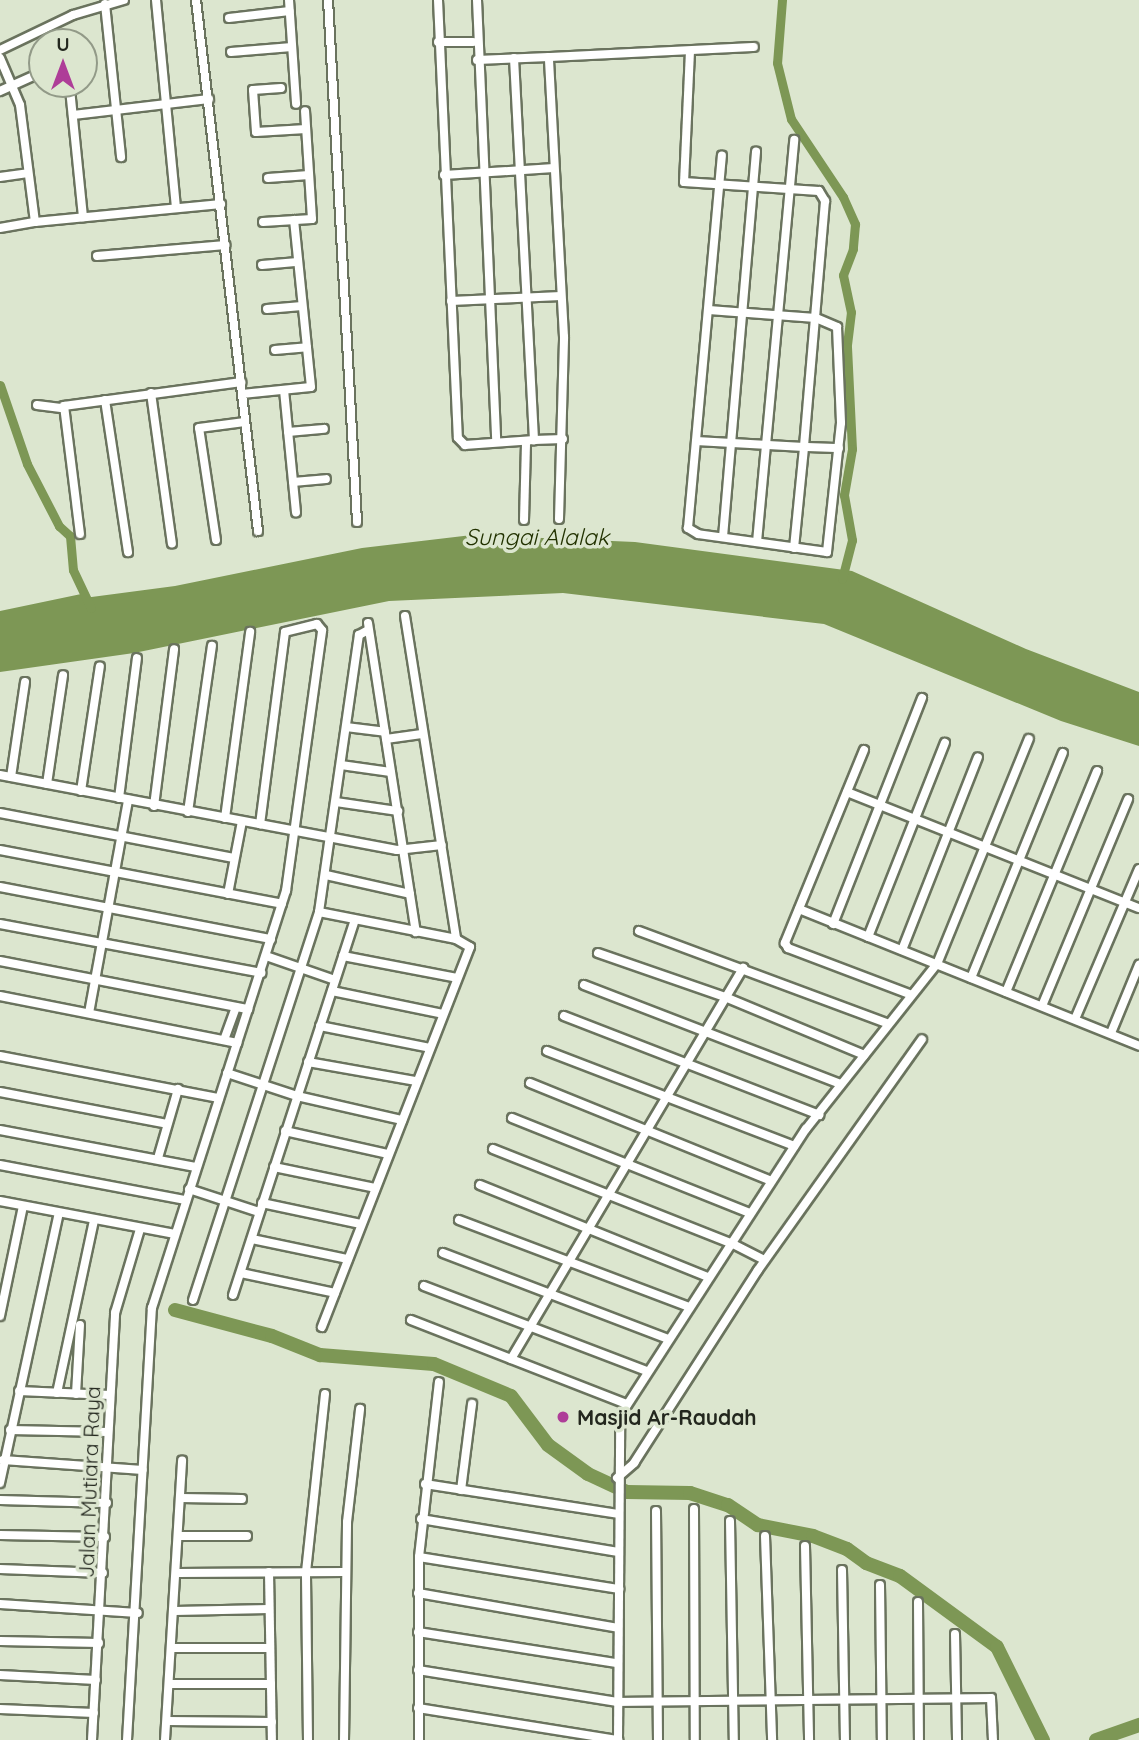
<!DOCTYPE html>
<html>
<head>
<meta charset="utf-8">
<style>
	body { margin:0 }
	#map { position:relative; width:1139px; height:1740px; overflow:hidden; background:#dce6cf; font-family:Quicksand,sans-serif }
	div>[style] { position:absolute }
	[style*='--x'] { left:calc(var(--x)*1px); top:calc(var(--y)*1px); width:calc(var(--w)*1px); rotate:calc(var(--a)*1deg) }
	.water>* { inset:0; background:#7d9755 }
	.canal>* { height:9px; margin:-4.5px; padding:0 4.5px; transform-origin:4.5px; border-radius:4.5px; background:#7d9755 }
	.river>* { height:14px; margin:-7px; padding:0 7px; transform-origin:7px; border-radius:7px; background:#7d9755 }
	.roads { filter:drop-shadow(2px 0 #6a735e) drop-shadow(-2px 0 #6a735e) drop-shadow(0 2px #6a735e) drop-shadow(0 -2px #6a735e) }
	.minor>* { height:8px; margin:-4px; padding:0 4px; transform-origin:4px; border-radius:4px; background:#fff }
	.dots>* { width:19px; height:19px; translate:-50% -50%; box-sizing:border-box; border:4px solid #dce6cf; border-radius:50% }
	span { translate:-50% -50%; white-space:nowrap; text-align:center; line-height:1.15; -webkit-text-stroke:7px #dce6cf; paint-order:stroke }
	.poi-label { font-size:21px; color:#23271e; font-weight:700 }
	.left { translate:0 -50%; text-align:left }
	.street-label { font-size:21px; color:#23271e }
	.water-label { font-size:23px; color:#223200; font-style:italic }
	.north { position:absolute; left:28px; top:28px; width:70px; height:70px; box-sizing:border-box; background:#dce6cf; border:2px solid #929a88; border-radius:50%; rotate:0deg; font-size:19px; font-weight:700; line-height:28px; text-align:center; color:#23271e }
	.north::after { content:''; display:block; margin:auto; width:24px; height:32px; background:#ae3d98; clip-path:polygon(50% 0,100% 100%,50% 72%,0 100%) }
</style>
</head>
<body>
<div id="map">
	<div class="water">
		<div style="clip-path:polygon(472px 535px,635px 542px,852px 571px,1026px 649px,1139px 692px,1139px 746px,1061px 721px,824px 624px,563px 593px,389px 601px,134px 653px,0 672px,0 611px,86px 593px,84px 598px,175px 586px,362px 548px)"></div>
	</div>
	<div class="canal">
		<div style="--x:782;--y:0;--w:63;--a:94.5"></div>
		<div style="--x:777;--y:63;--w:58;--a:76"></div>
		<div style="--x:791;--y:119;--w:94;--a:56.3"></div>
		<div style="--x:843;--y:197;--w:30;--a:66"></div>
		<div style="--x:855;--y:224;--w:25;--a:95"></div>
		<div style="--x:853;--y:249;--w:28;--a:111"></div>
		<div style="--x:843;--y:275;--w:38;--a:78"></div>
		<div style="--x:851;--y:312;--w:35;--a:97"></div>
		<div style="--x:847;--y:347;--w:102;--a:87.2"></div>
		<div style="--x:852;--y:449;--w:47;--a:99.9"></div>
		<div style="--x:844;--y:495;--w:46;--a:79.9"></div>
		<div style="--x:852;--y:540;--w:40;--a:104.4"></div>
		<div style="--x:0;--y:385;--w:83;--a:71.1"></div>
		<div style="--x:27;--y:464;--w:70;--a:62.7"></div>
		<div style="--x:59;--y:526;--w:15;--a:42"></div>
		<div style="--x:70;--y:536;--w:34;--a:85"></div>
		<div style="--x:73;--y:570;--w:42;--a:64.7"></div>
	</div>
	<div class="river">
		<div style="--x:175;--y:1310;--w:100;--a:15"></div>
		<div style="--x:272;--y:1336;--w:52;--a:21.6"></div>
		<div style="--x:320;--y:1355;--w:114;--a:4.5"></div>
		<div style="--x:434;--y:1364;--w:83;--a:22.6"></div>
		<div style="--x:511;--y:1396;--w:61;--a:52.9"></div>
		<div style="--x:548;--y:1445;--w:49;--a:35.9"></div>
		<div style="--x:588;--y:1474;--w:43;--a:24.8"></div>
		<div style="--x:627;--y:1492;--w:63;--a:0.9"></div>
		<div style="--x:690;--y:1493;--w:40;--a:18"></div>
		<div style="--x:728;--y:1505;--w:36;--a:34"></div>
		<div style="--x:758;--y:1525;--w:56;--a:11.3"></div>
		<div style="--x:813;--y:1536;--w:36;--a:21"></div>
		<div style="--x:847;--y:1549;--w:24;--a:36"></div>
		<div style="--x:866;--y:1563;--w:36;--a:21"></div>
		<div style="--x:900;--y:1576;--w:120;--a:36.2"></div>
		<div style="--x:997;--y:1647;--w:104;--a:63.7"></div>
		<div style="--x:1096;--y:1740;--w:46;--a:-19.2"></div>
	</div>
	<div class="roads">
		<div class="minor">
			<div style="--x:156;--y:0;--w:209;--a:84.5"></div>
			<div style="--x:196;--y:0;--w:535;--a:83.34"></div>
			<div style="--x:289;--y:0;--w:104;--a:86.1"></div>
			<div style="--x:328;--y:0;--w:523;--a:86.82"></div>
			<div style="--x:438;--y:0;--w:438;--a:87.4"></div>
			<div style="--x:458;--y:438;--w:10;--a:45"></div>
			<div style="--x:465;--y:445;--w:69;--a:-4.1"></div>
			<div style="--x:477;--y:0;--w:442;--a:87.5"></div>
			<div style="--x:105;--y:4;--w:154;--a:84"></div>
			<div style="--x:229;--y:18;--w:61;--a:-6.5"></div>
			<div style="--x:438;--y:42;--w:35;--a:0"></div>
			<div style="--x:0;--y:50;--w:81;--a:-25.6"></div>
			<div style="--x:73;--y:15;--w:53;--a:-16.4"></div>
			<div style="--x:690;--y:51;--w:131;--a:92.6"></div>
			<div style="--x:684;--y:182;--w:135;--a:3.8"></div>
			<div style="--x:819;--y:191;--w:12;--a:59"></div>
			<div style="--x:825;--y:201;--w:247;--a:94.9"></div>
			<div style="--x:804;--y:447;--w:108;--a:-176.8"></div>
			<div style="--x:231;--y:52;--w:61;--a:-4.7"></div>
			<div style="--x:0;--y:58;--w:51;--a:66.9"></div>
			<div style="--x:20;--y:105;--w:118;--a:82.7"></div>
			<div style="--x:35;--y:222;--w:187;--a:-5.5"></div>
			<div style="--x:514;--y:58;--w:383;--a:87"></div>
			<div style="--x:534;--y:440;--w:29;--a:-2"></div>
			<div style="--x:477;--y:60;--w:72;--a:-2.4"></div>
			<div style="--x:281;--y:88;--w:28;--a:176"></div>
			<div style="--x:253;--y:90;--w:42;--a:85.9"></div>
			<div style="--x:256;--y:132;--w:50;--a:-3.4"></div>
			<div style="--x:70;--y:89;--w:129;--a:84.2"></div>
			<div style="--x:0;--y:91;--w:46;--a:-24.3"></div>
			<div style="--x:73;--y:115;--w:137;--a:-6.7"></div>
			<div style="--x:444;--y:175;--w:110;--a:-3.6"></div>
			<div style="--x:0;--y:177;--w:28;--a:-8"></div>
			<div style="--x:268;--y:178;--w:41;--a:-4.2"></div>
			<div style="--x:263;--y:222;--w:49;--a:-3.5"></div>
			<div style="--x:312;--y:219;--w:108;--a:-93.7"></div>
			<div style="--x:0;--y:228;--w:36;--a:-10"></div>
			<div style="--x:97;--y:256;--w:129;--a:-4.9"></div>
			<div style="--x:262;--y:265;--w:36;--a:-5"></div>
			<div style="--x:451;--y:301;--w:110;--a:-2.6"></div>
			<div style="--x:267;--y:309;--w:35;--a:-5"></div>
			<div style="--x:709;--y:310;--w:107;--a:4.3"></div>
			<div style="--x:816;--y:318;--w:23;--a:23"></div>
			<div style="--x:837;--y:327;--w:96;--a:87.6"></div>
			<div style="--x:841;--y:423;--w:130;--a:96.2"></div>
			<div style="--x:827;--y:552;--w:130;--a:-172.1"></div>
			<div style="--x:698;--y:534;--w:12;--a:-149"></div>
			<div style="--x:688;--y:528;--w:374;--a:-84.8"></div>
			<div style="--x:275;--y:350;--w:32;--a:-5"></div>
			<div style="--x:284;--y:390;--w:123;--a:84.4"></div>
			<div style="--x:151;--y:393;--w:152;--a:82.1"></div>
			<div style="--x:242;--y:394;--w:69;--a:-5.8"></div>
			<div style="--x:311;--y:387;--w:168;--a:-95.8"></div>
			<div style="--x:105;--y:400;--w:154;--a:81.4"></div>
			<div style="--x:37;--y:405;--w:26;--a:7"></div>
			<div style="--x:288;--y:432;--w:36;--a:-5"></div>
			<div style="--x:293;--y:482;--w:33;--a:-5"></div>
			<div style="--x:559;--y:519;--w:182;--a:-88.4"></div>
			<div style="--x:564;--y:337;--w:280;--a:-93.1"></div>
			<div style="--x:549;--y:57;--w:205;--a:-2.8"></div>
			<div style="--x:524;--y:520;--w:79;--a:-88.5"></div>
			<div style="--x:80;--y:534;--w:129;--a:-97.1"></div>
			<div style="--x:64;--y:406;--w:179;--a:-7.7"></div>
			<div style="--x:723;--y:537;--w:387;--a:-85.1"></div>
			<div style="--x:216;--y:540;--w:113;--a:-98.6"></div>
			<div style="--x:199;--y:428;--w:46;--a:-7.4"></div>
			<div style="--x:757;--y:542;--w:404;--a:-84.7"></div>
			<div style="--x:794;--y:548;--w:101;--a:-84.3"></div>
			<div style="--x:804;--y:447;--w:35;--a:2"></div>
			<div style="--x:405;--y:616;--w:327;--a:81"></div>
			<div style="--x:368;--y:623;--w:313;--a:81.2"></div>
			<div style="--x:346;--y:727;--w:39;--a:7"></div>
			<div style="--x:386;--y:739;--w:36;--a:-8"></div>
			<div style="--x:864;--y:750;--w:209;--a:112.3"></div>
			<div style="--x:785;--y:943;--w:6;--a:59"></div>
			<div style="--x:788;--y:948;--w:129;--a:20.8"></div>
			<div style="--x:341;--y:765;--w:50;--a:8"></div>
			<div style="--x:0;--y:775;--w:404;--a:10.7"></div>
			<div style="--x:397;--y:850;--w:45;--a:-6.3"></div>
			<div style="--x:11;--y:777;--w:96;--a:-81.6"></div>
			<div style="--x:47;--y:784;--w:110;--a:-81.6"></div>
			<div style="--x:81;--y:791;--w:126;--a:-81.4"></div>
			<div style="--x:847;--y:792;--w:314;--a:21.7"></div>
			<div style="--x:119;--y:798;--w:141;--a:-82.7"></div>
			<div style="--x:336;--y:802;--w:63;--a:8.3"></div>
			<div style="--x:154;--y:806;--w:158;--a:-82.7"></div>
			<div style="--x:188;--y:812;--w:168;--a:-81.8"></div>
			<div style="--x:0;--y:813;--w:238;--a:10.9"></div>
			<div style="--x:225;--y:818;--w:188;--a:-82.3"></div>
			<div style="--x:0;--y:850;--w:287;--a:10.8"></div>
			<div style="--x:326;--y:875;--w:86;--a:12.7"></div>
			<div style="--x:0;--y:887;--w:276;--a:10.9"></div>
			<div style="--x:228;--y:894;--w:74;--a:-79.1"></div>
			<div style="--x:799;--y:909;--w:367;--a:21.9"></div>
			<div style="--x:319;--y:912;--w:140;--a:11.1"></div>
			<div style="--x:456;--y:939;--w:16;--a:30"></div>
			<div style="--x:470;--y:947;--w:408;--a:111.3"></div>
			<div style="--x:0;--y:924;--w:266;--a:10.6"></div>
			<div style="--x:833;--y:924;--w:243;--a:-68.5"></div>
			<div style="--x:639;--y:931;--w:264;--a:20.4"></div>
			<div style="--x:868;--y:937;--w:209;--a:-68.4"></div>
			<div style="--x:902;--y:950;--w:207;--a:-68.5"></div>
			<div style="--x:598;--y:953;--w:134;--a:19.1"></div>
			<div style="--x:725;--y:997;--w:151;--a:22.6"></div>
			<div style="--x:266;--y:956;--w:73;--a:19.2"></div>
			<div style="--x:343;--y:956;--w:116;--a:10.9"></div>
			<div style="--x:0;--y:961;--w:253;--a:11"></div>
			<div style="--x:971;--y:978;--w:243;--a:-67.8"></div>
			<div style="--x:584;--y:985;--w:275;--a:21.1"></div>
			<div style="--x:332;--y:991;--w:113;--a:11.7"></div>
			<div style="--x:1006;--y:992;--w:239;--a:-67.6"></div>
			<div style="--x:0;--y:996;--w:242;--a:11.2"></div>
			<div style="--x:1042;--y:1006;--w:224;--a:-67.4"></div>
			<div style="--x:89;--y:1013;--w:217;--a:-79.6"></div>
			<div style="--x:564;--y:1016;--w:274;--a:21.2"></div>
			<div style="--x:1075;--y:1019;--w:163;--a:-66.9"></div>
			<div style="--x:320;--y:1026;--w:112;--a:11.3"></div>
			<div style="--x:1111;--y:1033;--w:74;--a:-67.6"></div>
			<div style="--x:224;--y:1040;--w:35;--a:-70"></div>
			<div style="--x:547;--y:1051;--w:265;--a:21"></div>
			<div style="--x:0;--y:1056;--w:223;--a:10.9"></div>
			<div style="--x:308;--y:1062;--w:110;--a:10"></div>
			<div style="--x:227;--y:1073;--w:74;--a:18.2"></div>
			<div style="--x:297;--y:1096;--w:108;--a:12.9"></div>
			<div style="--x:530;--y:1083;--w:260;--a:22.1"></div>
			<div style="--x:0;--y:1092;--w:170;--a:10.8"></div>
			<div style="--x:512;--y:1118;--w:256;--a:21.8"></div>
			<div style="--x:0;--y:1130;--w:199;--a:10.7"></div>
			<div style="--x:285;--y:1131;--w:106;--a:12.6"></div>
			<div style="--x:493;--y:1149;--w:256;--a:21.6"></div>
			<div style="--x:731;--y:1243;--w:37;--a:27"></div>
			<div style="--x:158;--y:1158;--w:72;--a:-73.8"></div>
			<div style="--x:0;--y:1165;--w:189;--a:10.7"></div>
			<div style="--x:274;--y:1167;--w:103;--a:11.7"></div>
			<div style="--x:480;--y:1185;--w:246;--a:22"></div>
			<div style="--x:189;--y:1189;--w:74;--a:18.2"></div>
			<div style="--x:0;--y:1201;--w:178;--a:10.7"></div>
			<div style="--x:262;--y:1203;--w:101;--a:12"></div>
			<div style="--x:459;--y:1220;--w:246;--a:20.7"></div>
			<div style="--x:252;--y:1239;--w:98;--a:11.8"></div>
			<div style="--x:443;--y:1253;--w:241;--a:20.9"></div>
			<div style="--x:241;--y:1273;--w:96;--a:12"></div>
			<div style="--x:424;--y:1286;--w:239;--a:20.9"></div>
			<div style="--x:233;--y:1295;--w:394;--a:-72"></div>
			<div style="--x:193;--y:1300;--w:408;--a:-72"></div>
			<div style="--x:319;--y:912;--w:280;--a:-81.8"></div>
			<div style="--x:359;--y:635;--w:10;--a:-29"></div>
			<div style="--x:0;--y:1316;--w:112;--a:-78.2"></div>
			<div style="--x:411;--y:1320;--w:232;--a:21.3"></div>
			<div style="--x:511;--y:1359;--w:455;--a:-59.3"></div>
			<div style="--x:19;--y:1391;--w:91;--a:2.5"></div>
			<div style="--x:57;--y:1393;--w:177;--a:-77.9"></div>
			<div style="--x:76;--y:1394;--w:69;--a:-86.7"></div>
			<div style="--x:10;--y:1430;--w:98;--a:1.2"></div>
			<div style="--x:3;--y:1460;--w:140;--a:4.1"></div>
			<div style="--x:617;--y:1478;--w:23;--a:-41"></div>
			<div style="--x:634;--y:1463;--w:229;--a:-57.3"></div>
			<div style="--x:758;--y:1270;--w:283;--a:-54.6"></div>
			<div style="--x:0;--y:1483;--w:276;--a:-77.7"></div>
			<div style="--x:425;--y:1484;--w:195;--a:8.8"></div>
			<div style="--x:461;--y:1490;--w:87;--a:-82.7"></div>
			<div style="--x:181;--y:1498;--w:61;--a:0.9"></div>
			<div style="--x:0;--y:1500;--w:107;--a:1.6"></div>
			<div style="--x:694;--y:1509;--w:231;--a:89.8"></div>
			<div style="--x:656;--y:1511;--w:229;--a:89.5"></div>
			<div style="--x:421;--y:1519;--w:200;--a:9.5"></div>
			<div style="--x:730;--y:1521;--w:219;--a:89"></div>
			<div style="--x:0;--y:1535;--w:105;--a:1.1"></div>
			<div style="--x:180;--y:1536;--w:67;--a:0"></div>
			<div style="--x:765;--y:1536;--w:204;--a:88"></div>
			<div style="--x:805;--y:1546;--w:194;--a:88.8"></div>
			<div style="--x:419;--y:1557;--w:203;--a:9.1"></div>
			<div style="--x:0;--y:1569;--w:103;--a:2.2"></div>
			<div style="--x:842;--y:1570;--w:170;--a:89"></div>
			<div style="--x:269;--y:1572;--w:168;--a:89"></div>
			<div style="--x:177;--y:1573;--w:168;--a:-0.3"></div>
			<div style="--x:880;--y:1585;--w:155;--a:89.3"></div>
			<div style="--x:418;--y:1593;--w:203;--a:9.9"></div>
			<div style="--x:918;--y:1602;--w:138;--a:89.6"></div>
			<div style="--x:0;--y:1604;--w:138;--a:3.7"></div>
			<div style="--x:175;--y:1611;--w:94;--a:-1.2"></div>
			<div style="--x:418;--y:1632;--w:201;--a:8.9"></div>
			<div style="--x:955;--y:1634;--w:106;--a:88.9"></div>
			<div style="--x:0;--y:1641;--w:99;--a:1.2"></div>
			<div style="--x:172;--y:1648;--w:98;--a:0"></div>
			<div style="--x:418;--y:1670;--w:202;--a:9.1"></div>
			<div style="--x:617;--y:1702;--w:374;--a:-0.6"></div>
			<div style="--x:991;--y:1698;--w:42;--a:87.3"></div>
			<div style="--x:0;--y:1675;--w:96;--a:3"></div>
			<div style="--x:169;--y:1684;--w:102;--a:0"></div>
			<div style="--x:418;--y:1708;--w:203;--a:9.1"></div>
			<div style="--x:0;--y:1709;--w:94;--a:2.4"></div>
			<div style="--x:167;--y:1721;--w:105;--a:0.5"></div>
			<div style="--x:92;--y:1740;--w:428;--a:-86.9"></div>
			<div style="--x:115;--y:1313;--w:88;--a:-73.4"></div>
			<div style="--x:127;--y:1740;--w:433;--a:-86.7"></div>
			<div style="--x:152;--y:1308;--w:438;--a:-72.2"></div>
			<div style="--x:286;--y:891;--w:263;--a:-82.1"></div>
			<div style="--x:322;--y:630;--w:8;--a:-130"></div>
			<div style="--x:317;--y:624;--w:33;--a:166"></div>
			<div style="--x:285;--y:632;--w:194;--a:97.4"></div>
			<div style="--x:165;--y:1740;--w:280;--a:-86.5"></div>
			<div style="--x:308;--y:1740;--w:168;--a:-90.7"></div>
			<div style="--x:306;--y:1572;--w:179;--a:-83.9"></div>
			<div style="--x:344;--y:1740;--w:218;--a:-89.2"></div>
			<div style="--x:347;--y:1522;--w:114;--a:-83.4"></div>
			<div style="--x:419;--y:1740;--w:183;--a:-90"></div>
			<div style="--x:419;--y:1557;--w:176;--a:-83.5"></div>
			<div style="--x:618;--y:1740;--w:324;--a:-89.6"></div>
			<div style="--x:620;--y:1416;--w:342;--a:-57.1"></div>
			<div style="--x:806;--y:1129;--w:211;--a:-51.6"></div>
			<div style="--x:937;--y:964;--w:243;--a:-67.8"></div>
		</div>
	</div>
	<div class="dots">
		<div style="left:563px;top:1417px;background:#ae3d98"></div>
	</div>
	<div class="poi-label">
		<span class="left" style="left:577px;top:1417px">Masjid Ar-Raudah</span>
	</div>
	<div class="street-label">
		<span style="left:89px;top:1482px;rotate:-88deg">Jalan Mutiara Raya</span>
	</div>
	<div class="water-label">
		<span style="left:537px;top:537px">Sungai Alalak</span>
	</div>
	<div class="north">U</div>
</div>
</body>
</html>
